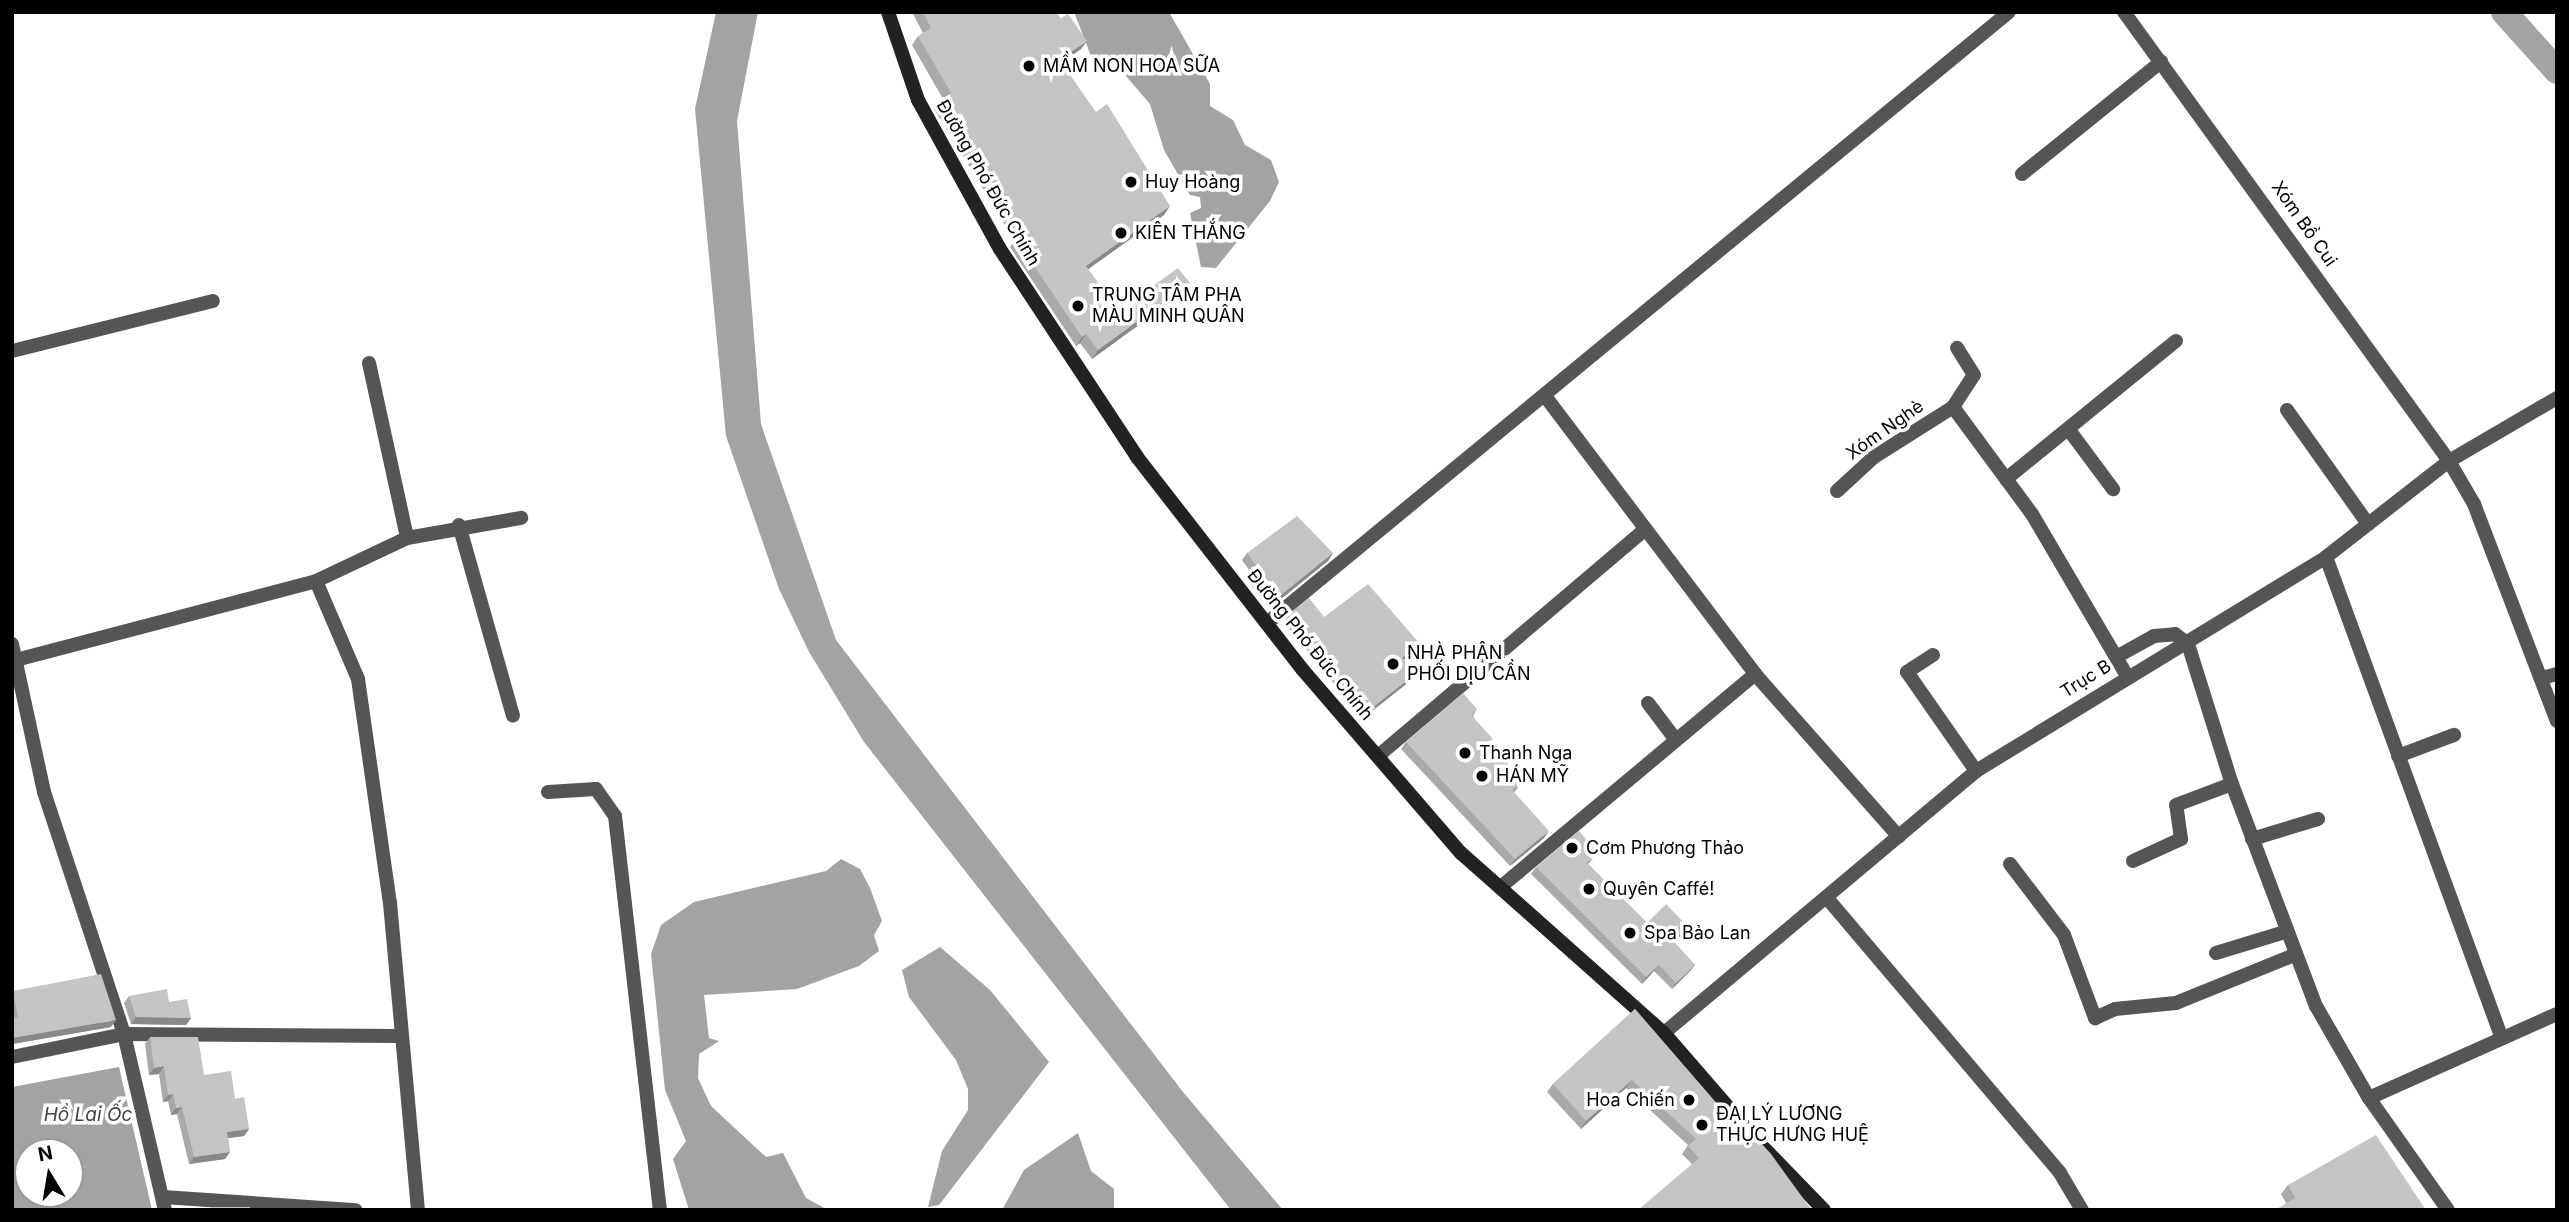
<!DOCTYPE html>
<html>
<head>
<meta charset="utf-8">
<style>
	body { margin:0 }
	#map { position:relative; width:2569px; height:1222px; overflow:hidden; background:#fff; font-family:Inter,sans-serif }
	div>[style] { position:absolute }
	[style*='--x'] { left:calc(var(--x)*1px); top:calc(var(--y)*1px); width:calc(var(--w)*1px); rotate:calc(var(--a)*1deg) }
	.water>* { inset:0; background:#a3a3a3 }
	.canal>* { height:26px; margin:-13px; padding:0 13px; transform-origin:13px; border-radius:13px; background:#a3a3a3 }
	.minor>* { height:14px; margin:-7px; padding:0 7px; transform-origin:7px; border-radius:7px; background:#555 }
	.secondary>* { height:14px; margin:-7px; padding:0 7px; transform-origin:7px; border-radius:7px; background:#222 }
	.wall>* { inset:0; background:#a9a9a9 }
	.shaded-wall>* { inset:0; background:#898989 }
	.building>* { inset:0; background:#c4c4c4 }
	.dots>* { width:19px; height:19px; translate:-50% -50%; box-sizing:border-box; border:4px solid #fff; border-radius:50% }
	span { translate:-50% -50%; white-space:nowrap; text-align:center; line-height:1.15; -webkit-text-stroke:7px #fff; paint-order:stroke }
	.poi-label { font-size:18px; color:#000 }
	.left { translate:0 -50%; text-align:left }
	.right { translate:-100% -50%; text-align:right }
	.street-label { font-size:18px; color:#000 }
	.water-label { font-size:19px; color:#444; font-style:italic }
	.frame { position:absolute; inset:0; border:14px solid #000; pointer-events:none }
	.north { position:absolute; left:14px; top:1138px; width:70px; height:70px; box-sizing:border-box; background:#fff; border:2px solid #999; border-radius:50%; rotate:349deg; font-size:19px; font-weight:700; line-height:28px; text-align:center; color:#000 }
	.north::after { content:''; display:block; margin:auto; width:24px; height:32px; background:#000; clip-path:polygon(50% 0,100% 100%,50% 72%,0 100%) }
</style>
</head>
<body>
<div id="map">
	<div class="water">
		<div style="clip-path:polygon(716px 12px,758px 12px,737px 121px,761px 424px,836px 640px,1183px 1092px,1283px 1210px,1231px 1210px,864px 742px,809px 652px,779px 589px,726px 436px,695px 109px)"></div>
		<div style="clip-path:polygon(1074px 12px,1169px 12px,1210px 84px,1210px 106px,1233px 120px,1245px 145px,1271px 160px,1279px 182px,1270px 201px,1216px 268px,1201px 267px,1190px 213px,1201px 208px,1200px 197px,1190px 195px,1164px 150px,1150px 104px,1113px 61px,1091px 56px)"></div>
		<div style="clip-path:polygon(841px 859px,860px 869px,870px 888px,882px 921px,874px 935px,879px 951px,859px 966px,797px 989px,704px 995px,709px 1038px,719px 1041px,699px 1054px,698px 1078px,711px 1106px,766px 1157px,783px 1153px,806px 1198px,828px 1210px,689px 1210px,673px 1159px,686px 1141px,665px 1090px,651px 954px,661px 925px,694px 902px,826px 871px)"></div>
		<div style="clip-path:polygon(940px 947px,990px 990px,1049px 1062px,939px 1205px,928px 1207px,942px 1151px,968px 1110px,968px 1089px,956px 1060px,909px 997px,902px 970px)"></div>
		<div style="clip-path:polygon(evenodd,119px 1067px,152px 1210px,12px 1210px,12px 1087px,119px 1067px,70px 1152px,70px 1194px,28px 1194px,28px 1152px,70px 1152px)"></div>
		<div style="clip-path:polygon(1078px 1133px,1091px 1171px,1114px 1189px,1114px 1210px,1002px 1210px,1024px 1170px)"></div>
	</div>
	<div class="canal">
		<div style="--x:2504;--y:12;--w:79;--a:48.1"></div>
	</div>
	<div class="minor">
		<div style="--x:2124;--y:12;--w:554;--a:54.1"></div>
		<div style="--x:2449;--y:461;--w:50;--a:59.8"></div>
		<div style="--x:2474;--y:504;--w:232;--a:69.1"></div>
		<div style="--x:2022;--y:174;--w:179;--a:-38.9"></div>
		<div style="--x:12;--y:351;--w:207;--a:-14"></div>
		<div style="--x:369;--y:363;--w:179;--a:77.7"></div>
		<div style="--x:1545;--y:396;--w:348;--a:52.9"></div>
		<div style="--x:1755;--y:674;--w:217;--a:48.5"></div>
		<div style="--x:1953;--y:407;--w:38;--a:-57"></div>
		<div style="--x:1974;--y:375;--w:32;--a:-122"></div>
		<div style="--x:2287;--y:410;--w:140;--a:54.6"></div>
		<div style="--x:2069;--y:430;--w:74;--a:53.3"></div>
		<div style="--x:2006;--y:479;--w:219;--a:-39.1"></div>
		<div style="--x:1837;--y:491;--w:50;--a:-42.6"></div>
		<div style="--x:1874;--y:457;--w:93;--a:-32.3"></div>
		<div style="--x:1953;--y:407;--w:133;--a:53.6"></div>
		<div style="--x:2032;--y:514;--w:188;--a:59.6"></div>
		<div style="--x:459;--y:525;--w:198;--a:74.2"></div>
		<div style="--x:2326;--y:557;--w:510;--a:69.93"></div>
		<div style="--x:316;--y:581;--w:107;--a:66.8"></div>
		<div style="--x:358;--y:679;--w:226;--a:81.9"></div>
		<div style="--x:390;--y:903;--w:308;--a:84.8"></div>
		<div style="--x:1267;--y:623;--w:961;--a:-39.47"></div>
		<div style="--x:12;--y:644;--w:151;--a:77.8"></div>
		<div style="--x:44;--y:792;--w:255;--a:71.7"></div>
		<div style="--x:124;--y:1034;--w:181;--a:76.9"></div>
		<div style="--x:1933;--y:655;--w:31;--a:147"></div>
		<div style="--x:1907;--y:672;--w:121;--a:55.1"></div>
		<div style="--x:2118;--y:656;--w:41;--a:-29.1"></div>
		<div style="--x:2154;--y:636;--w:21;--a:-5"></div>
		<div style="--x:2175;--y:634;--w:16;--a:38"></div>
		<div style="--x:2188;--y:644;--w:147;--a:72.6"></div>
		<div style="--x:2232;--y:784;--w:237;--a:69.3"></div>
		<div style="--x:2316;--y:1006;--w:106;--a:60.1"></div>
		<div style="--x:2369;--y:1098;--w:137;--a:54.8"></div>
		<div style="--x:12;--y:661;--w:314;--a:-14.7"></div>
		<div style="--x:316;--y:581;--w:101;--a:-25.3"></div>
		<div style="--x:407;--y:538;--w:116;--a:-10"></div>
		<div style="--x:2542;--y:678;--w:16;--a:-15"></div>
		<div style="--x:1648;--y:703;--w:46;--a:52.9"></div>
		<div style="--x:1378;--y:756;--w:346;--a:-40.3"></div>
		<div style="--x:2398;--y:756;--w:60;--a:-20.6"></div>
		<div style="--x:548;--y:792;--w:48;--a:-3.6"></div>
		<div style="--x:596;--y:789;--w:33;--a:55"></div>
		<div style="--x:615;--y:816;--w:397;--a:83.5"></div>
		<div style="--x:2252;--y:839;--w:69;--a:-16.9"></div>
		<div style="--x:2133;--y:861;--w:53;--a:-24.6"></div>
		<div style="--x:2181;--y:839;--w:34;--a:-98"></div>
		<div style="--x:2176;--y:805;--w:60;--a:-20.6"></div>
		<div style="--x:2010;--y:864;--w:89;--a:52.7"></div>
		<div style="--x:2064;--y:935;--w:89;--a:69.5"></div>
		<div style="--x:2095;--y:1018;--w:22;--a:-24"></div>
		<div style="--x:2115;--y:1009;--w:61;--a:-5.6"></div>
		<div style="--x:2176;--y:1003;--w:127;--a:-22.1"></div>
		<div style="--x:1503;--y:885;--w:329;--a:-39.9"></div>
		<div style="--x:1827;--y:898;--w:360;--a:49.7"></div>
		<div style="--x:2060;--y:1173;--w:43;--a:59.3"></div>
		<div style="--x:2216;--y:953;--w:72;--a:-16.9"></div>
		<div style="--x:1664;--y:1033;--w:407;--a:-40"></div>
		<div style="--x:1976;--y:771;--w:410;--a:-31.4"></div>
		<div style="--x:2326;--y:557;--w:156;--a:-38"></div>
		<div style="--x:2449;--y:461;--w:125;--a:-30.3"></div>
		<div style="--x:12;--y:1057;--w:114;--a:-11.6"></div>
		<div style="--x:124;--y:1034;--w:274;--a:0.4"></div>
		<div style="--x:2369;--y:1098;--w:206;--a:-24.1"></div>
		<div style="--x:163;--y:1197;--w:193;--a:3.9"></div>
	</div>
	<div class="secondary">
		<div style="--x:888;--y:12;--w:93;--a:71.2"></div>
		<div style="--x:918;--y:100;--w:170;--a:61.2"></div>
		<div style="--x:1000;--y:249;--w:249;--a:56.6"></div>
		<div style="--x:1137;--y:457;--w:269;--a:52.1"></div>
		<div style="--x:1302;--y:669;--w:243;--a:49.2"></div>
		<div style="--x:1461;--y:853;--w:271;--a:41.6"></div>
		<div style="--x:1664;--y:1033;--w:128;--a:49.1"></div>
		<div style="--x:1764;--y:1148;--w:86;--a:45.9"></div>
	</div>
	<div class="wall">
		<div style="clip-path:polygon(912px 12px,1056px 12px,1081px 49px,1062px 63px,1164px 215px,1088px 269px,1118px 311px,1190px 283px,1184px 292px,1092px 359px,1080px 343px,1076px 346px,1010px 247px,1015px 241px,934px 109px,940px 101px,943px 99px,912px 45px,918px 36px,923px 33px)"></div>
		<div style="clip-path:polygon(1247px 553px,1333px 553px,1328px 561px,1271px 607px,1252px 587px,1257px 581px,1242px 560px)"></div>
		<div style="clip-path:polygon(1289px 614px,1324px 617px,1420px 644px,1415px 651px,1404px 660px,1410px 681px,1362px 719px,1284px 622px)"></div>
		<div style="clip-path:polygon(1477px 709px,1473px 716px,1518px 788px,1514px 792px,1544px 838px,1510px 866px,1401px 749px,1406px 742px)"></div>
		<div style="clip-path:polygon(1593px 859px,1588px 864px,1647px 923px,1688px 927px,1683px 933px,1674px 942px,1695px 965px,1690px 971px,1672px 989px,1654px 971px,1642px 984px,1531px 874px,1536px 867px)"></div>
		<div style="clip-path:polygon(13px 991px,111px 1027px,12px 1044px)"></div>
		<div style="clip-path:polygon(129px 996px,169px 1002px,191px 1018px,186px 1025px,131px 1024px,124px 1003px)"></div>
		<div style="clip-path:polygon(1635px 1009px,1725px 1113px,1771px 1154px,1692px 1164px,1682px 1154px,1688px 1145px,1626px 1088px,1581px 1129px,1547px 1092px,1553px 1084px)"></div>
		<div style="clip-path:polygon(150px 1037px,235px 1099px,249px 1129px,244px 1136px,228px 1138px,230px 1152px,225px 1159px,189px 1164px,177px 1114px,171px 1115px,168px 1101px,163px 1102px,159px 1074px,149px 1075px,145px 1044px)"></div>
		<div style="clip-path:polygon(2288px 1185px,2426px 1210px,2286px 1203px,2281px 1194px)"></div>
	</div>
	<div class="shaded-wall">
		<div style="clip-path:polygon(1087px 41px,1081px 49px,1053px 68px,1059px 60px)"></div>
		<div style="clip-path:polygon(1170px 206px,1164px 215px,1080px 275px,1086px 266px)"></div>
		<div style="clip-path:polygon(1190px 283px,1184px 292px,1092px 359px,1098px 350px)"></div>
		<div style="clip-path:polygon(1086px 334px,1080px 343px,1076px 346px,1082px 337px)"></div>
		<div style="clip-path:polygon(1333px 553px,1328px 561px,1271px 607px,1276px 599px)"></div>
		<div style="clip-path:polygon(1420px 644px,1415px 651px,1397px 665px,1402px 658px)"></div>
		<div style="clip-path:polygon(1415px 674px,1410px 681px,1362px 719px,1367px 712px)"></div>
		<div style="clip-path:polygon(1549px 831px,1544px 838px,1510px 866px,1515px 859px)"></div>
		<div style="clip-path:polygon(1688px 927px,1683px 933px,1668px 948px,1673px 941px)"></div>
		<div style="clip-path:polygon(1659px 965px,1654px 971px,1642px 984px,1646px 977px)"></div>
		<div style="clip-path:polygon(1695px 965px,1690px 971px,1672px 989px,1676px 983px)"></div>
		<div style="clip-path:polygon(136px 1017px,191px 1018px,186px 1025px,131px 1024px)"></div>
		<div style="clip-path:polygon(116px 1020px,111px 1027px,12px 1044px,12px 1038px)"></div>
		<div style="clip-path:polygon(164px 1066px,159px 1074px,149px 1075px,154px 1068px)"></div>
		<div style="clip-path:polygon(1632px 1080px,1626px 1088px,1581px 1129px,1586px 1121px)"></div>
		<div style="clip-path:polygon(173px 1094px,168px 1101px,163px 1102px,168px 1095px)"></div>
		<div style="clip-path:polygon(182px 1107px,177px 1114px,171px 1115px,176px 1108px)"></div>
		<div style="clip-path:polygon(249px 1129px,244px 1136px,222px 1139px,227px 1132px)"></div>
		<div style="clip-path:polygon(230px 1152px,225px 1159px,189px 1164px,194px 1157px)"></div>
	</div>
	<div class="building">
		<div style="clip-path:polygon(923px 12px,1056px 12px,1060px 19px,1068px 14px,1087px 41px,1059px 60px,1096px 112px,1107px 104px,1170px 206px,1086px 266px,1118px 311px,1178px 268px,1190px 283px,1098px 350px,1086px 334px,1082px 337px,1016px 239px,1022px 235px,940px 101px,951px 93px,918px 36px,931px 28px)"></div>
		<div style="clip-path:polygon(1297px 516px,1333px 553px,1276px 599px,1257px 580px,1263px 575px,1247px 553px)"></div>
		<div style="clip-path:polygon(1368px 584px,1420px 644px,1402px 658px,1415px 674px,1367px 712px,1289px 614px,1309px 598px,1324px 617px)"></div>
		<div style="clip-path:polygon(1463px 693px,1477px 709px,1471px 715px,1493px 739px,1489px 742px,1523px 781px,1512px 790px,1549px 831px,1515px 859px,1406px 742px)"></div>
		<div style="clip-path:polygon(1579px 831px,1598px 853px,1586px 863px,1647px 923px,1666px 904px,1688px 927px,1673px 941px,1695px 965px,1676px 983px,1659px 965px,1646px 977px,1536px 867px)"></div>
		<div style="clip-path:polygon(101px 974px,116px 1020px,12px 1038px,12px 1018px,18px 1017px,13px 991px)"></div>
		<div style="clip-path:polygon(167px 989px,169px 1002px,187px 999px,191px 1018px,136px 1017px,129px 996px)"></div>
		<div style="clip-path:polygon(1635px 1009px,1725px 1113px,1730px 1109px,1771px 1154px,1811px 1209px,1638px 1210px,1699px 1158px,1688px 1146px,1696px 1139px,1632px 1080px,1586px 1121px,1553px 1084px)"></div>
		<div style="clip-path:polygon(150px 1037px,198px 1037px,204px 1075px,231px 1071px,235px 1099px,244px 1097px,249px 1129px,227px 1132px,230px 1152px,194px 1157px,182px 1107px,176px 1108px,173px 1094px,168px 1095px,164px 1066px,154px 1068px)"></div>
		<div style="clip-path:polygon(2376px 1135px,2426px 1210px,2275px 1210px,2295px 1198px,2288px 1185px)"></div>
		<div style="clip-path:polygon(211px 1207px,250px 1207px,250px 1210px,211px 1210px)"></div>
	</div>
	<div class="dots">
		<div style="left:1029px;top:66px;background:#000"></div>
		<div style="left:1131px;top:182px;background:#000"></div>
		<div style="left:1121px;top:233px;background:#000"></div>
		<div style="left:1078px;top:306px;background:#000"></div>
		<div style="left:1393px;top:664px;background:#000"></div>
		<div style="left:1465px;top:753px;background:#000"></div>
		<div style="left:1482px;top:776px;background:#000"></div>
		<div style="left:1572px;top:848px;background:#000"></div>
		<div style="left:1589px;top:889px;background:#000"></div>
		<div style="left:1630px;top:933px;background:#000"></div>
		<div style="left:1689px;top:1100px;background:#000"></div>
		<div style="left:1702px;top:1125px;background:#000"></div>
	</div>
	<div class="poi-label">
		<span class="left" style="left:1043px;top:66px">MẦM NON HOA SỮA</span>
		<span class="left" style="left:1145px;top:182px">Huy Hoàng</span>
		<span class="left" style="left:1135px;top:233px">KIÊN THẮNG</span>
		<span class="left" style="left:1092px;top:306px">TRUNG TÂM PHA<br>MÀU MINH QUÂN</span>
		<span class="left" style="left:1407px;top:664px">NHÀ PHÂN<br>PHỐI DỊU CẦN</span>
		<span class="left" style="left:1479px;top:753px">Thanh Nga</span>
		<span class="left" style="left:1496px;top:776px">HÁN MỸ</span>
		<span class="left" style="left:1586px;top:848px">Cơm Phương Thảo</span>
		<span class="left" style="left:1603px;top:889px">Quyên Caffé!</span>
		<span class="left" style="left:1644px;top:933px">Spa Bảo Lan</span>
		<span class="right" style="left:1675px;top:1100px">Hoa Chiến</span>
		<span class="left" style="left:1716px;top:1125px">ĐẠI LÝ LƯƠNG<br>THỰC HƯNG HUỆ</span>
	</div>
	<div class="street-label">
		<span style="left:988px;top:183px;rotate:60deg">Đường Phó Đức Chính</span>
		<span style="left:2304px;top:224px;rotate:55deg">Xóm Bồ Cui</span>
		<span style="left:1885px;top:430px;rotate:-35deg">Xóm Nghè</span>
		<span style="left:1310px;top:645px;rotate:51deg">Đường Phó Đức Chính</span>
		<span style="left:2086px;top:679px;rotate:-32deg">Trục B</span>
	</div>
	<div class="water-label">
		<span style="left:88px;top:1115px">Hồ Lai Ốc</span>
	</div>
	<div class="frame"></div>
	<div class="north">N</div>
</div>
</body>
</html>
